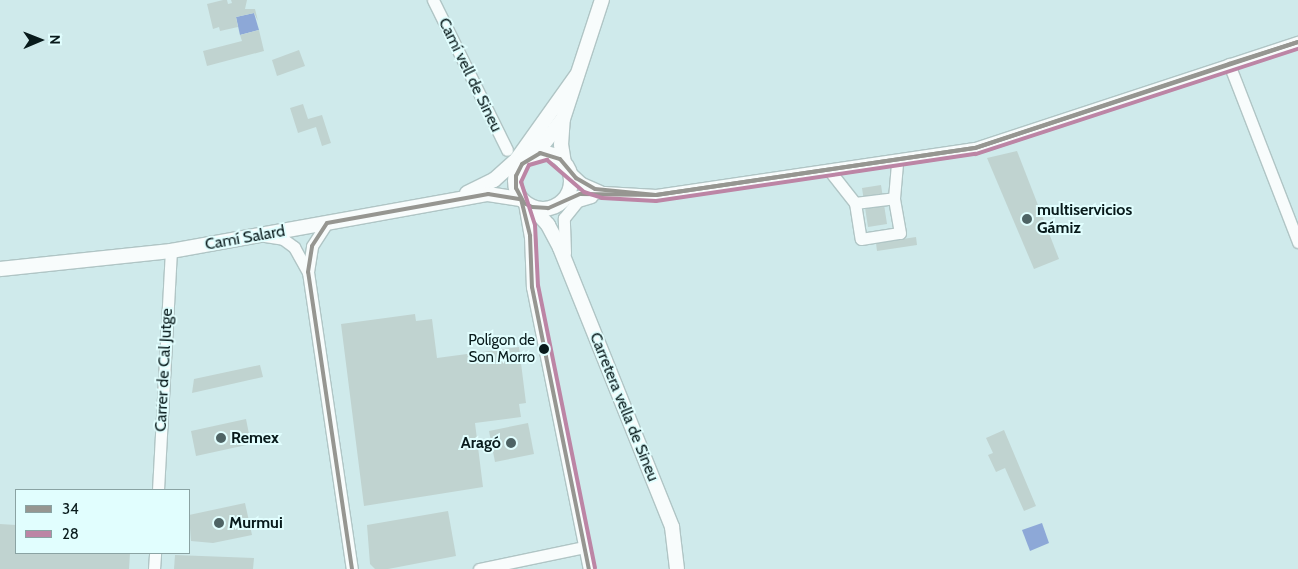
<!DOCTYPE html>
<html>
<head>
<meta charset="utf-8">
<style>
	body { margin:0 }
	#map { position:relative; width:1298px; height:569px; overflow:hidden; background:#cfeaeb; font-family:Cabin,sans-serif }
	div>[style] { position:absolute }
	[style*='--x'] { left:calc(var(--x)*1px); top:calc(var(--y)*1px); width:calc(var(--w)*1px); rotate:calc(var(--a)*1deg) }
	.water>* { inset:0; background:#8da8d7 }
	.building>* { inset:0; background:#c0d3d0 }
	.roads { filter:drop-shadow(1px 0 #b0c5c5) drop-shadow(-1px 0 #b0c5c5) drop-shadow(0 1px #b0c5c5) drop-shadow(0 -1px #b0c5c5) }
	.minor>* { height:11px; margin:-5.5px; padding:0 5.5px; transform-origin:5.5px; border-radius:5.5px; background:#f8fcfc }
	.major>* { height:14px; margin:-7px; padding:0 7px; transform-origin:7px; border-radius:7px; background:#f8fcfc }
	.major>.ring { margin:-7px; padding:0; box-sizing:content-box; background:none; border:14px solid #f8fcfc; border-radius:50% }
	.bus-1>* { height:4px; margin:-2px; padding:0 2px; transform-origin:2px; border-radius:2px; background:#969691 }
	.bus-2>* { height:4px; margin:-2px; padding:0 2px; transform-origin:2px; border-radius:2px; background:#bc85a5 }
	.dots>* { width:14px; height:14px; translate:-50% -50%; box-sizing:border-box; border:2px solid #e1fefe; border-radius:50% }
	span { translate:-50% -50%; white-space:nowrap; text-align:center; line-height:1.15; -webkit-text-stroke:4px #e1fefe; paint-order:stroke }
	.bus-label { font-size:15px; color:#081a1b }
	.right { translate:-100% -50%; text-align:right }
	.street-label { font-size:16px; color:#081a1b }
	.poi-label { font-size:16px; color:#081a1b; font-weight:700 }
	.left { translate:0 -50%; text-align:left }
	.legend { position:absolute; left:15px; top:489px; width:175px; height:65px; box-sizing:border-box; background:#e1fefe; border:1px solid #8aa3a3; margin:0; padding:6px 9px; list-style:none; font-size:15px; color:#081a1b }
	.legend li { display:flex; align-items:center; gap:10px; height:25px }
	.legend b { width:25px; border:1px solid #8aa3a3 }
	.north { position:absolute; left:15px; top:15px; width:50px; height:50px; -webkit-text-stroke:4px #e1fefe; paint-order:stroke; rotate:89deg; font-size:14px; font-weight:700; line-height:20px; text-align:center; color:#081a1b }
	.north::after { content:''; display:block; margin:auto; width:18px; height:22px; background:#081a1b; clip-path:polygon(50% 0,100% 100%,50% 72%,0 100%) }
</style>
</head>
<body>
<div id="map">
	<div class="water">
		<div style="clip-path:polygon(254px 13px,259px 30px,240px 35px,236px 17px)"></div>
		<div style="clip-path:polygon(1042px 523px,1049px 543px,1030px 551px,1022px 530px)"></div>
	</div>
	<div class="building">
		<div style="clip-path:polygon(223px 0,227px 0,228px 4px,232px 3px,231px 0,247px 0,245px 9px,255px 9px,258px 21px,254px 13px,236px 17px,238px 27px,220px 31px,219px 27px,213px 29px,207px 4px)"></div>
		<div style="clip-path:polygon(259px 30px,264px 51px,207px 66px,203px 51px,242px 41px,240px 35px)"></div>
		<div style="clip-path:polygon(299px 50px,305px 66px,277px 76px,272px 60px)"></div>
		<div style="clip-path:polygon(303px 104px,308px 119px,322px 115px,331px 143px,322px 146px,316px 127px,298px 133px,290px 108px)"></div>
		<div style="clip-path:polygon(1017px 151px,1059px 259px,1034px 269px,987px 158px)"></div>
		<div style="clip-path:polygon(881px 185px,887px 224px,868px 227px,862px 188px)"></div>
		<div style="clip-path:polygon(916px 237px,917px 245px,877px 251px,876px 243px)"></div>
		<div style="clip-path:polygon(415px 314px,416px 321px,432px 319px,437px 358px,519px 347px,526px 403px,519px 404px,521px 417px,475px 423px,483px 487px,364px 506px,341px 324px)"></div>
		<div style="clip-path:polygon(260px 365px,263px 377px,192px 393px,194px 379px)"></div>
		<div style="clip-path:polygon(246px 419px,251px 444px,196px 456px,191px 431px)"></div>
		<div style="clip-path:polygon(528px 423px,534px 454px,495px 462px,489px 431px)"></div>
		<div style="clip-path:polygon(1004px 430px,1036px 506px,1024px 511px,1005px 468px,996px 472px,988px 455px,993px 453px,986px 438px)"></div>
		<div style="clip-path:polygon(245px 503px,252px 535px,213px 543px,191px 541px,189px 515px)"></div>
		<div style="clip-path:polygon(448px 511px,456px 556px,388px 569px,375px 569px,370px 564px,367px 525px)"></div>
		<div style="clip-path:polygon(0 524px,16px 525px,16px 553px,130px 553px,129px 569px,0 569px)"></div>
		<div style="clip-path:polygon(175px 555px,254px 558px,253px 569px,174px 569px)"></div>
	</div>
	<div class="roads">
		<div class="minor">
			<div style="--x:433;--y:0;--w:167;--a:63.7"></div>
			<div style="--x:1229;--y:64;--w:191;--a:68.8"></div>
			<div style="--x:829;--y:170;--w:42;--a:51.8"></div>
			<div style="--x:855;--y:203;--w:39;--a:-7"></div>
			<div style="--x:894;--y:198;--w:38;--a:-85"></div>
			<div style="--x:570;--y:172;--w:16;--a:43"></div>
			<div style="--x:582;--y:183;--w:20;--a:24"></div>
			<div style="--x:566;--y:198;--w:38;--a:-9"></div>
			<div style="--x:604;--y:192;--w:52;--a:3.3"></div>
			<div style="--x:656;--y:195;--w:322;--a:-8.4"></div>
			<div style="--x:975;--y:148;--w:340;--a:-18.2"></div>
			<div style="--x:524;--y:203;--w:34;--a:80"></div>
			<div style="--x:530;--y:236;--w:51;--a:87.8"></div>
			<div style="--x:532;--y:287;--w:288;--a:78.6"></div>
			<div style="--x:855;--y:203;--w:36;--a:81"></div>
			<div style="--x:861;--y:239;--w:39;--a:-9"></div>
			<div style="--x:900;--y:233;--w:36;--a:-100"></div>
			<div style="--x:265;--y:236;--w:18;--a:9"></div>
			<div style="--x:283;--y:239;--w:14;--a:36"></div>
			<div style="--x:294;--y:247;--w:29;--a:61"></div>
			<div style="--x:308;--y:272;--w:300;--a:81.6"></div>
			<div style="--x:565;--y:253;--w:35;--a:-92"></div>
			<div style="--x:564;--y:218;--w:22;--a:-51"></div>
			<div style="--x:578;--y:201;--w:14;--a:-17"></div>
			<div style="--x:308;--y:272;--w:26;--a:-81"></div>
			<div style="--x:312;--y:246;--w:27;--a:-57"></div>
			<div style="--x:158;--y:490;--w:239;--a:-86.9"></div>
			<div style="--x:154;--y:569;--w:16;--a:-86"></div>
			<div style="--x:479;--y:569;--w:107;--a:-11.8"></div>
		</div>
		<div class="major">
			<div class="ring" style="left:515px;top:153px;width:42px;height:42px"></div>
			<div style="--x:535;--y:155;--w:44;--a:-52.4"></div>
			<div style="--x:564;--y:163;--w:18;--a:-99"></div>
			<div style="--x:561;--y:145;--w:26;--a:-86"></div>
			<div style="--x:563;--y:119;--w:125;--a:-71.9"></div>
			<div style="--x:467;--y:193;--w:30;--a:-26"></div>
			<div style="--x:494;--y:180;--w:31;--a:-42"></div>
			<div style="--x:517;--y:159;--w:103;--a:-54.5"></div>
			<div style="--x:532;--y:207;--w:24;--a:48"></div>
			<div style="--x:548;--y:225;--w:26;--a:62"></div>
			<div style="--x:560;--y:248;--w:301;--a:68.1"></div>
			<div style="--x:672;--y:527;--w:42;--a:83.2"></div>
			<div style="--x:0;--y:269;--w:172;--a:-6"></div>
			<div style="--x:171;--y:251;--w:322;--a:-10.2"></div>
			<div style="--x:488;--y:194;--w:33;--a:9"></div>
		</div>
	</div>
	<div class="bus-1">
		<div style="--x:1298;--y:42;--w:340;--a:161.8"></div>
		<div style="--x:975;--y:148;--w:268;--a:-18.3"></div>
		<div style="--x:1229;--y:64;--w:72;--a:-17.7"></div>
		<div style="--x:540;--y:153;--w:21;--a:17"></div>
		<div style="--x:560;--y:159;--w:25;--a:50"></div>
		<div style="--x:576;--y:178;--w:22;--a:30"></div>
		<div style="--x:595;--y:189;--w:61;--a:5.6"></div>
		<div style="--x:656;--y:195;--w:76;--a:-179.2"></div>
		<div style="--x:580;--y:194;--w:35;--a:156"></div>
		<div style="--x:548;--y:208;--w:16;--a:-176"></div>
		<div style="--x:532;--y:207;--w:9;--a:-153"></div>
		<div style="--x:524;--y:203;--w:17;--a:-118"></div>
		<div style="--x:516;--y:188;--w:12;--a:-90"></div>
		<div style="--x:516;--y:176;--w:13;--a:-63"></div>
		<div style="--x:522;--y:164;--w:21;--a:-31"></div>
		<div style="--x:656;--y:195;--w:322;--a:-8.4"></div>
		<div style="--x:656;--y:195;--w:322;--a:-8.4"></div>
		<div style="--x:521;--y:199;--w:38;--a:76"></div>
		<div style="--x:530;--y:236;--w:51;--a:87.8"></div>
		<div style="--x:532;--y:287;--w:288;--a:78.6"></div>
		<div style="--x:352;--y:569;--w:300;--a:-98.4"></div>
		<div style="--x:308;--y:272;--w:26;--a:-81"></div>
		<div style="--x:312;--y:246;--w:27;--a:-57"></div>
		<div style="--x:327;--y:223;--w:164;--a:-10.2"></div>
		<div style="--x:488;--y:194;--w:33;--a:9"></div>
	</div>
	<div class="bus-2">
		<div style="--x:595;--y:568;--w:288;--a:-101.4"></div>
		<div style="--x:538;--y:286;--w:61;--a:-92.8"></div>
		<div style="--x:535;--y:225;--w:45;--a:-108"></div>
		<div style="--x:521;--y:182;--w:19;--a:-65"></div>
		<div style="--x:529;--y:165;--w:19;--a:-16"></div>
		<div style="--x:547;--y:160;--w:49;--a:40.9"></div>
		<div style="--x:584;--y:192;--w:19;--a:18"></div>
		<div style="--x:602;--y:198;--w:54;--a:3.2"></div>
		<div style="--x:656;--y:201;--w:323;--a:-8.4"></div>
		<div style="--x:976;--y:154;--w:339;--a:-18.1"></div>
	</div>
	<div class="dots">
		<div style="left:1027px;top:219px;background:#4e6364"></div>
		<div style="left:544px;top:349px;background:#081a1b"></div>
		<div style="left:221px;top:438px;background:#4e6364"></div>
		<div style="left:511px;top:443px;background:#4e6364"></div>
		<div style="left:219px;top:523px;background:#4e6364"></div>
	</div>
	<div class="bus-label">
		<span class="right" style="left:535px;top:349px">Polígon de<br>Son Morro</span>
	</div>
	<div class="street-label">
		<span style="left:470px;top:75px;rotate:64deg">Camí vell de Sineu</span>
		<span style="left:245px;top:238px;rotate:-10deg">Camí Salard</span>
		<span style="left:164px;top:370px;rotate:-87deg">Carrer de Cal Jutge</span>
		<span style="left:624px;top:407px;rotate:68deg">Carretera vella de Sineu</span>
	</div>
	<div class="poi-label">
		<span class="left" style="left:1037px;top:219px">multiservicios<br>Gámiz</span>
		<span class="left" style="left:231px;top:438px">Remex</span>
		<span class="right" style="left:501px;top:443px">Aragó</span>
		<span class="left" style="left:229px;top:523px">Murmui</span>
	</div>
	<ul class="legend">
	<li><b style="height:6px;background:#969691"></b>34</li>
	<li><b style="height:6px;background:#bc85a5"></b>28</li>
	</ul>
	<div class="north">N</div>
</div>
</body>
</html>
